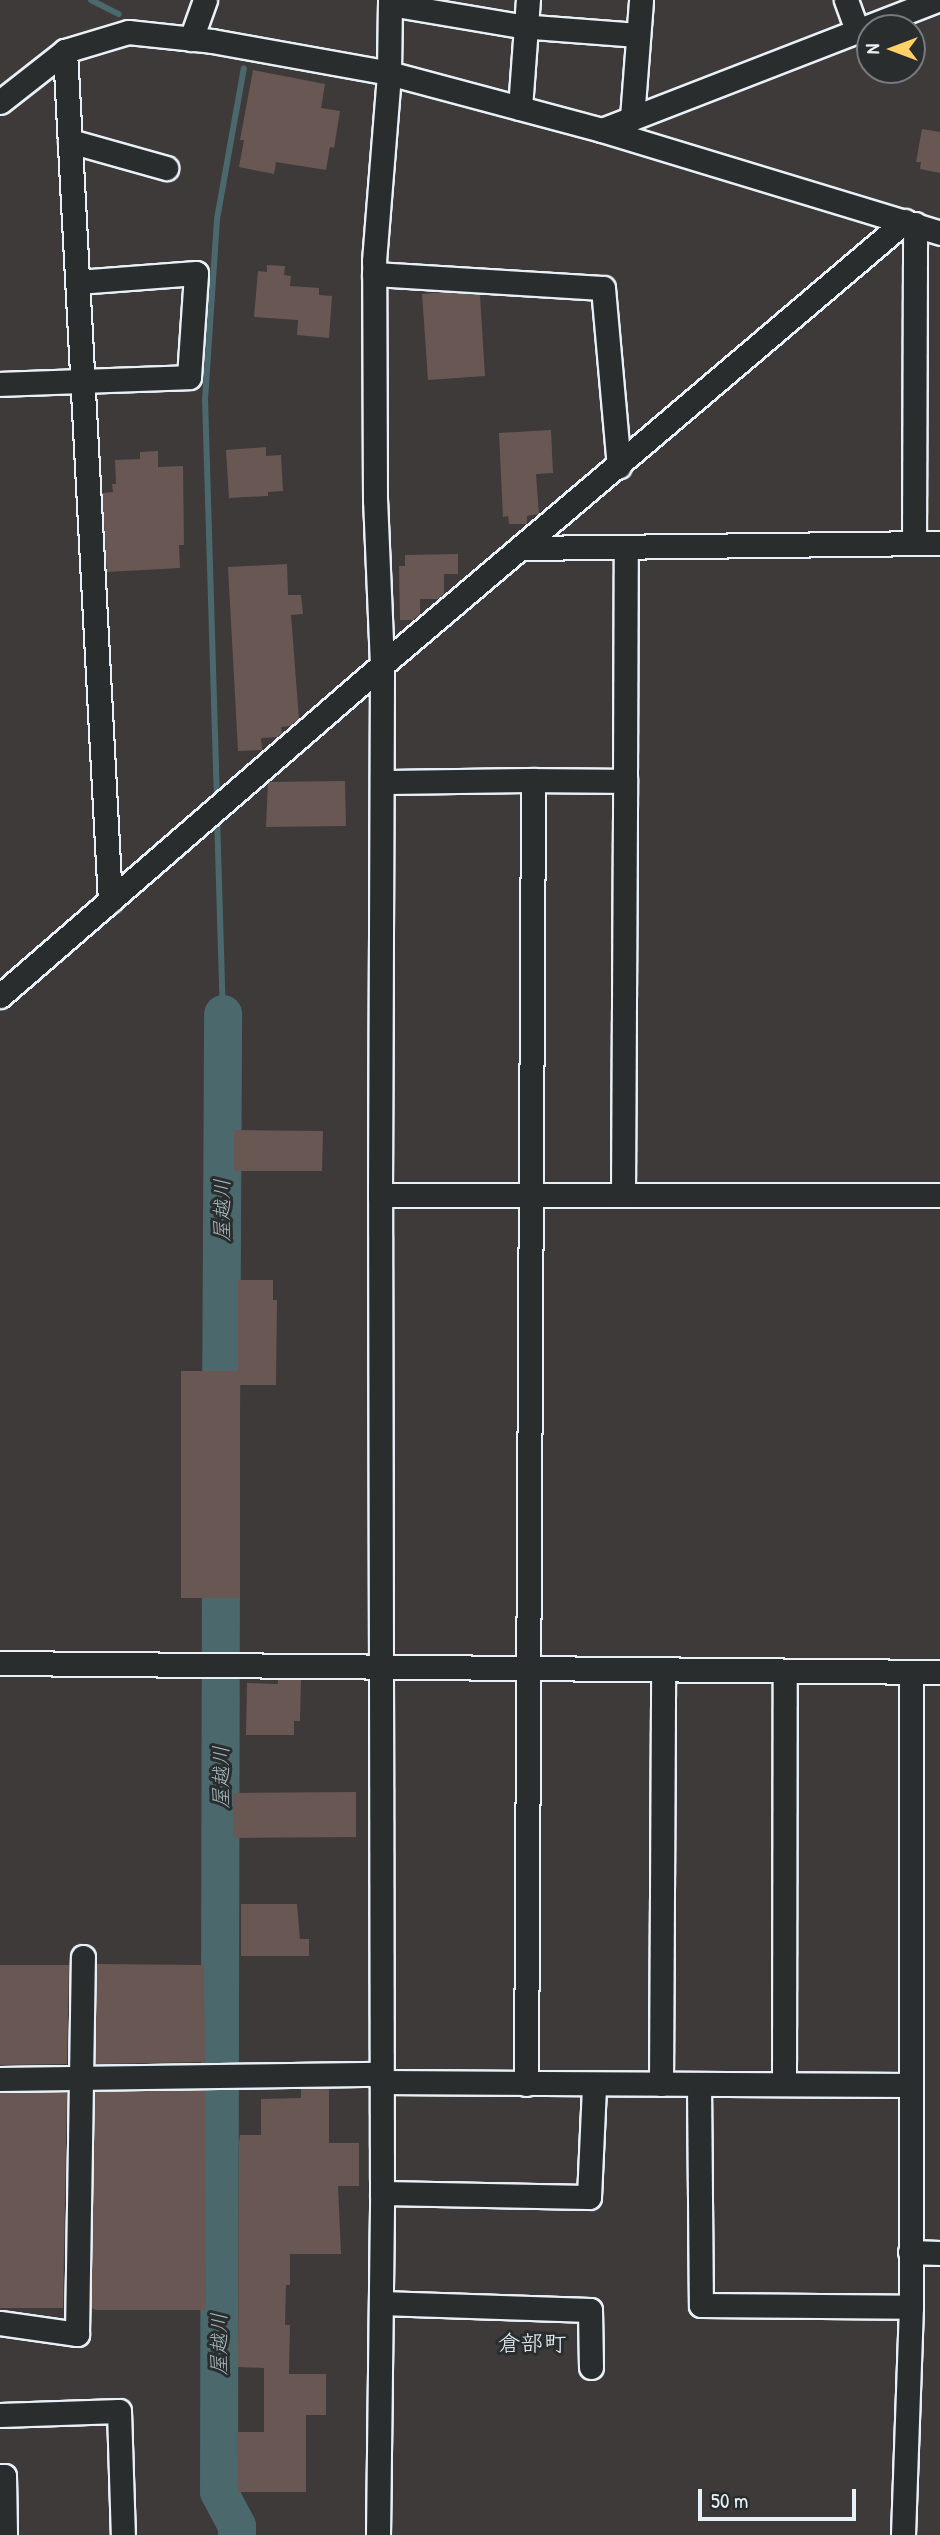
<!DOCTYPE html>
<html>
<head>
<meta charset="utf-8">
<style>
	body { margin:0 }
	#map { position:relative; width:940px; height:2535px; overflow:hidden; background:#3d3a39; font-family:"Patrick Hand","Klee One",sans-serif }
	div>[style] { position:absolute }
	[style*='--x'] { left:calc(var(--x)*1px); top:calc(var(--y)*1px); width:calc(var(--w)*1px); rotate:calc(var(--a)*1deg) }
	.stream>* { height:6px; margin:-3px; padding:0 3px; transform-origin:3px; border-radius:3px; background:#4b696c }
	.river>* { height:38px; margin:-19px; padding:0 19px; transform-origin:19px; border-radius:19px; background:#4b696c }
	.building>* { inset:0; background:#695754 }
	.roads { filter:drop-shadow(2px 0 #e8f1f8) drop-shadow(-2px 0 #e8f1f8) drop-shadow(0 2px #e8f1f8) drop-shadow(0 -2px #e8f1f8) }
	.minor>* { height:23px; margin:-11.5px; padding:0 11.5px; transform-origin:11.5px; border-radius:11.5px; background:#2a2d2e }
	span { translate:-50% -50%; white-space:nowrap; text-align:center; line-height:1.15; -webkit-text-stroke:6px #2a2d2e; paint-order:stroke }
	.water-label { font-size:21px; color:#a9bbc0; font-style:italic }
	.quarter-label { font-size:23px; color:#e8f1f8 }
	.north { position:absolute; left:856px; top:14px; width:70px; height:70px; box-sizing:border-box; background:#2a2d2e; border:2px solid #767b7f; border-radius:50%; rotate:270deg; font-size:19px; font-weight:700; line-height:28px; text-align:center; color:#e8f1f8 }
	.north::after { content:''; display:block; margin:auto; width:24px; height:32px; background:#ffd166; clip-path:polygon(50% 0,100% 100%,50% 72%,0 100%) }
	.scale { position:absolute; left:698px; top:2489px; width:158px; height:32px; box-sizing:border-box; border:4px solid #e8f1f8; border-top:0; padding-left:9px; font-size:21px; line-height:24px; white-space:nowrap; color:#e8f1f8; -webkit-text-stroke:5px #2a2d2e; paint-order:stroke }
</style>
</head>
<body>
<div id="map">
	<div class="stream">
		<div style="--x:91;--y:0;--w:31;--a:27"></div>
		<div style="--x:217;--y:802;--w:402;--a:-91.7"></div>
		<div style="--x:205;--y:400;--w:181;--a:-86.2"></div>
		<div style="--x:217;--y:219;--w:153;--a:-79.9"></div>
		<div style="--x:217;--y:816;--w:198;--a:88.3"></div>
	</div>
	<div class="river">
		<div style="--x:221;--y:1421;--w:407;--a:-89.7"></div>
		<div style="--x:221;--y:1545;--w:947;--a:90.12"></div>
		<div style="--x:219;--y:2492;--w:38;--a:62"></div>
		<div style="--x:237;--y:2526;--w:9;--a:90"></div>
	</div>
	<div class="building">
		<div style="clip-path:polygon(253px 70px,325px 84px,321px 108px,340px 111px,334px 148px,330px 147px,326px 170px,276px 162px,274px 174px,239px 167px,244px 140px,240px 140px)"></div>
		<div style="clip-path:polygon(922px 129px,940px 132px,940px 173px,920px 169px,921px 162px,916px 162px)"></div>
		<div style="clip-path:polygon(267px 265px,285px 266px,284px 275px,291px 276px,290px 286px,319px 288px,319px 295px,332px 296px,329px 338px,297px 335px,298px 320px,254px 317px,258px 271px,267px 272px)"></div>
		<div style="clip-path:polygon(446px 292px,480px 295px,485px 376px,428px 380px,422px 294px)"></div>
		<div style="clip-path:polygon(551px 430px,553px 473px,536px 474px,539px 514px,527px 516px,527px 524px,509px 524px,508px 516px,503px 517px,499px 433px)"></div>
		<div style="clip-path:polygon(266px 447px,266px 456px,281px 455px,283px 491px,268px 492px,268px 496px,229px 498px,226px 450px)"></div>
		<div style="clip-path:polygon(158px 451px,158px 467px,183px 466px,184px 545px,179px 545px,180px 568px,107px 572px,102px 493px,113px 492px,112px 484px,116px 484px,115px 460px,140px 459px,140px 452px)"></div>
		<div style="clip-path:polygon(458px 554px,458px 574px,444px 574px,444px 594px,438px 599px,420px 599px,420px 614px,413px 620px,400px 620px,399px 566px,405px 566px,405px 555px)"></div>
		<div style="clip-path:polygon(287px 564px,288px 595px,301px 595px,303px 614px,291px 615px,299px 719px,290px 726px,281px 727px,282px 733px,278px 737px,261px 738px,262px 750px,238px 751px,228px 567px)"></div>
		<div style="clip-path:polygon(345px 781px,346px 826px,266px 827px,268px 782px)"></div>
		<div style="clip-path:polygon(234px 1130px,323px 1131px,322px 1171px,234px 1171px)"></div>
		<div style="clip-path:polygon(238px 1280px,273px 1280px,273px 1300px,277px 1300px,276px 1385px,240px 1385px,240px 1598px,181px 1598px,181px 1371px,238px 1371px)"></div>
		<div style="clip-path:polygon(278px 1680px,301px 1680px,300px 1721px,294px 1721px,294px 1735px,246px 1735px,247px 1683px,278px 1684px)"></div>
		<div style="clip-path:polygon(356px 1792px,356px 1837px,233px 1838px,233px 1793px)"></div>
		<div style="clip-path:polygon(241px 1904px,297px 1904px,300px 1939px,309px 1939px,309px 1956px,241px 1956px)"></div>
		<div style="clip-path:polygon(97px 1964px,204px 1965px,205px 2062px,95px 2064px)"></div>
		<div style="clip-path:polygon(0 1965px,69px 1965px,67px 2064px,0 2065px)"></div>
		<div style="clip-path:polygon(301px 2089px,329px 2089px,329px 2143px,359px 2143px,359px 2186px,338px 2186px,341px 2254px,290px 2254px,290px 2285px,286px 2285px,285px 2325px,290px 2325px,289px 2374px,326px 2374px,326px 2415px,306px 2415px,306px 2492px,238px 2492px,237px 2432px,264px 2432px,264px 2368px,238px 2367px,239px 2142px,240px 2135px,261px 2135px,261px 2099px,301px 2098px)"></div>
		<div style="clip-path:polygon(205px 2090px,206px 2306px,204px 2310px,96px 2310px,91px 2308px,95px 2092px)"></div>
		<div style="clip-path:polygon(67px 2092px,63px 2308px,0 2308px,0 2093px)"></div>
	</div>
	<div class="roads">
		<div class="minor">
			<div style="--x:846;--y:0;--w:33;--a:70"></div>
			<div style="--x:390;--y:4;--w:132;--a:9.6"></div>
			<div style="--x:520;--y:26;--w:118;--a:4.4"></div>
			<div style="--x:191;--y:39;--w:41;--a:-70.3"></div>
			<div style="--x:65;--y:51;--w:851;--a:86.97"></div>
			<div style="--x:0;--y:102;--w:83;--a:-38.1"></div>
			<div style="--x:65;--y:51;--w:66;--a:-16.8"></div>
			<div style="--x:128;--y:32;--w:84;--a:6.1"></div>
			<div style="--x:212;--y:41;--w:180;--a:10.2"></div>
			<div style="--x:389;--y:73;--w:220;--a:15"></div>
			<div style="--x:602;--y:130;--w:353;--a:16.9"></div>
			<div style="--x:520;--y:108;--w:108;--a:-85.8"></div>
			<div style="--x:632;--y:118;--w:118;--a:-85.6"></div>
			<div style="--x:602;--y:130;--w:360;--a:-21.2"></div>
			<div style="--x:70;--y:141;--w:100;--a:15.7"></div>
			<div style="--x:374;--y:274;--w:229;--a:3.5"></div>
			<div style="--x:603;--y:288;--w:179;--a:84.9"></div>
			<div style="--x:0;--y:384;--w:189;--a:-2.1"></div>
			<div style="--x:189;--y:377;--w:104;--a:-86.1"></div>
			<div style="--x:196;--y:273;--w:119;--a:175.7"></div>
			<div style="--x:914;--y:543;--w:319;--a:-89.8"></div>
			<div style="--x:523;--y:548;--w:417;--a:-0.7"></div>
			<div style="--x:382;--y:782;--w:151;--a:-0.8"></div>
			<div style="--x:0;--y:996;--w:505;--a:-40.91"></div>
			<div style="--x:382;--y:665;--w:686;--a:-40.33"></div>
			<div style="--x:380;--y:1195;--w:560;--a:0"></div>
			<div style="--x:623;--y:1195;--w:414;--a:-89.7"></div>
			<div style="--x:0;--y:1663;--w:940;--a:0.55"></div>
			<div style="--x:0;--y:2079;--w:381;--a:-0.8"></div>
			<div style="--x:381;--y:2082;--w:528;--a:0.33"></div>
			<div style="--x:784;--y:2083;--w:412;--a:-89.9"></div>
			<div style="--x:526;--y:2084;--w:1304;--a:-89.69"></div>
			<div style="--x:533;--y:780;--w:92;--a:0.6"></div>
			<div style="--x:625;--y:781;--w:234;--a:-89.8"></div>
			<div style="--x:661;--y:2084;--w:415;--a:-89.7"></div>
			<div style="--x:699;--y:2084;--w:221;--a:89.5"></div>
			<div style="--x:701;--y:2305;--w:210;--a:0.5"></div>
			<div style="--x:382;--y:2193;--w:207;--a:1.1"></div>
			<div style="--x:589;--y:2197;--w:111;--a:-87.4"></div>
			<div style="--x:910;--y:2252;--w:30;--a:2"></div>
			<div style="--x:381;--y:2303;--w:209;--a:1.9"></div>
			<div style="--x:590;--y:2310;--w:57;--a:89"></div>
			<div style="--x:0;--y:2323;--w:78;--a:8.1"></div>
			<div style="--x:77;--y:2334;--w:377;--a:-89.1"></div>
			<div style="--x:0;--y:2415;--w:119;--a:-1.9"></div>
			<div style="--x:119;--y:2411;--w:124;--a:88.2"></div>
			<div style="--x:0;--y:2476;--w:4;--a:0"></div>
			<div style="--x:4;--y:2476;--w:59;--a:89"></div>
			<div style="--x:378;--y:2535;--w:342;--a:-89.3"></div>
			<div style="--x:382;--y:2193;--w:998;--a:-90.11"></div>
			<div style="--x:380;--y:1195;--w:530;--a:-89.78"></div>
			<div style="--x:382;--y:665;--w:165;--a:-92.4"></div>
			<div style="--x:375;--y:500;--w:239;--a:-90.2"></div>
			<div style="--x:374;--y:261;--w:189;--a:-85.4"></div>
			<div style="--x:389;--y:73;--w:73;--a:-89.2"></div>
			<div style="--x:903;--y:2535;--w:228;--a:-88"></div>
			<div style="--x:911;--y:2307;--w:635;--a:-90"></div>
		</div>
	</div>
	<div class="water-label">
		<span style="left:222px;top:1210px;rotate:-90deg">屋越川</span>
		<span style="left:221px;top:1777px;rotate:-90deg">屋越川</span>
		<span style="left:219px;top:2344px;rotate:-90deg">屋越川</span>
	</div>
	<div class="quarter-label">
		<span style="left:532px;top:2343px">倉部町</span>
	</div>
	<div class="north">N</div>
	<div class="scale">50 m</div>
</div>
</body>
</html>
